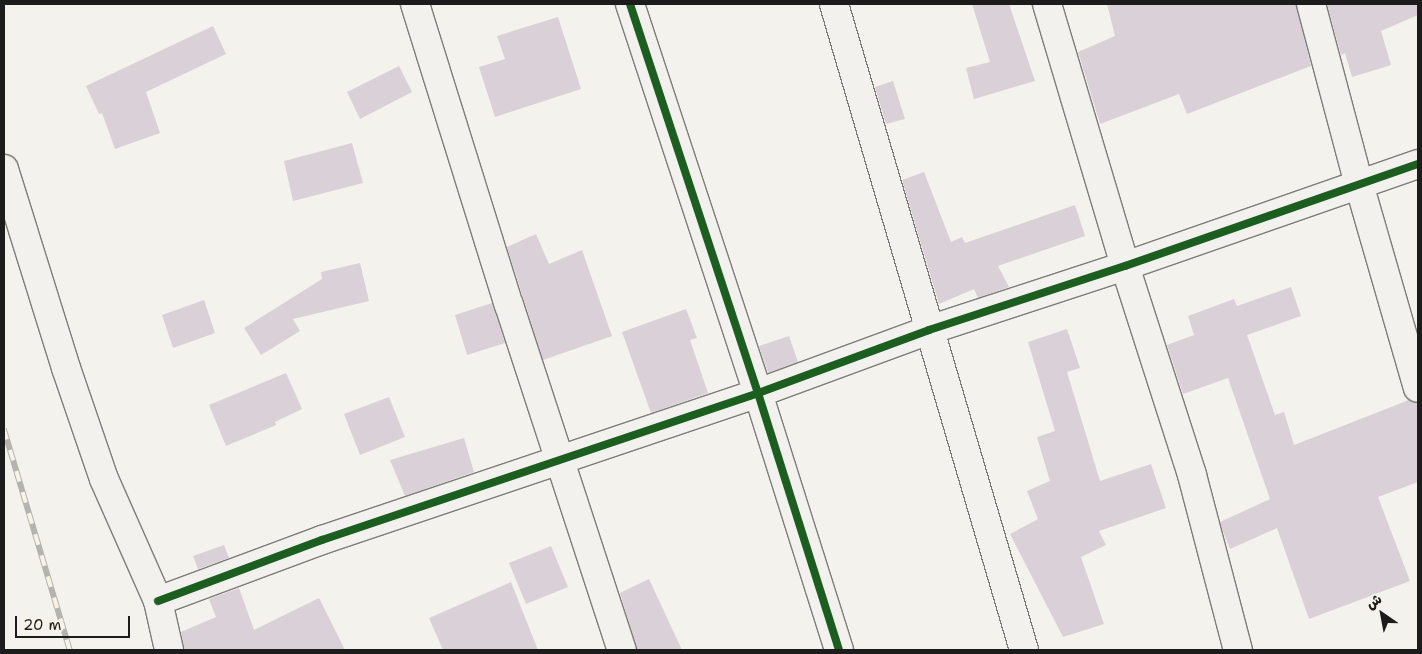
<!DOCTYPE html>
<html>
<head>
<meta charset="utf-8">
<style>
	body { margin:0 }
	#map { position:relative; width:1422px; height:654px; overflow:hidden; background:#f4f2ec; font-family:"Shantell Sans","Playpen Sans Arabic",sans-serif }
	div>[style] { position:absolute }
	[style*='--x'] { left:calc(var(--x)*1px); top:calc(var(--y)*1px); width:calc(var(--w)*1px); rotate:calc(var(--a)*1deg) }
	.building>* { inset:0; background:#d9d1d7 }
	.roads { filter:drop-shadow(1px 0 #7d7c7a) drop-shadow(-1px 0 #7d7c7a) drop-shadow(0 1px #7d7c7a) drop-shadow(0 -1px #7d7c7a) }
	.minor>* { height:28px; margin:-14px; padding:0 14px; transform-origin:14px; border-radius:14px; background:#f2f1ed }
	.tertiary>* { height:28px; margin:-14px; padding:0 14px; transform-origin:14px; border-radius:14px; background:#f2f1ed }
	.rail>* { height:5.5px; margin-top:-2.75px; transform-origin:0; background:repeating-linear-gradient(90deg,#f7f3e8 0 11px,#b4b3b0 0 22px); box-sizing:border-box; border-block:1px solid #b4b3b0 }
	.cycleway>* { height:8px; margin:-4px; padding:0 4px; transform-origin:4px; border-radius:4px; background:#1b5e20 }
	span { translate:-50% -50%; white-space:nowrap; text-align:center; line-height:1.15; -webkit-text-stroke:4px #f7f3e8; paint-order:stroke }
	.frame { position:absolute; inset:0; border:5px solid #1c1c1c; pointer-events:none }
	.north { position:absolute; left:1357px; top:589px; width:50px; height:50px; -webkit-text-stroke:4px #f7f3e8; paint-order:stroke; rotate:327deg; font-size:14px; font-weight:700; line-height:20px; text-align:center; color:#1c1c1c }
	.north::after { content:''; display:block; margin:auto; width:18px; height:22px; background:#1c1c1c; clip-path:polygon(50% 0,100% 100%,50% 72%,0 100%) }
	.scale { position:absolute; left:15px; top:616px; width:115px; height:22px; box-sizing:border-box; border:2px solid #1c1c1c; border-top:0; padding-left:6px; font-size:15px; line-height:18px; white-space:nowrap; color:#1c1c1c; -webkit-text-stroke:4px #f7f3e8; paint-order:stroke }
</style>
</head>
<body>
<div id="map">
	<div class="building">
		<div style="clip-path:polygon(972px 4px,1009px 4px,1035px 81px,974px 99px,966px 68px,990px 62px)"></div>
		<div style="clip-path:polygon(1107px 4px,1296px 4px,1311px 66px,1187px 114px,1179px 94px,1100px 124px,1078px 52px,1115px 36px)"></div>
		<div style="clip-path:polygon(1327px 4px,1418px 4px,1418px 15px,1381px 31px,1391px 65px,1352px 77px,1345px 53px,1341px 55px)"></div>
		<div style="clip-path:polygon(558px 17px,581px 89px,495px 117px,479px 67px,505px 59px,497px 36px)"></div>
		<div style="clip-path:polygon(213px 26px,226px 54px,146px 92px,160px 133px,115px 149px,102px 113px,99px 114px,86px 86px)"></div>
		<div style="clip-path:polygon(399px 66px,412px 92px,360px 119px,347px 92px)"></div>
		<div style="clip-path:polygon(893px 81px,905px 119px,886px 124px,875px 87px)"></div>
		<div style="clip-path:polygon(352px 143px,363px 183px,293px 201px,284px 161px)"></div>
		<div style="clip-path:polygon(924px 172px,951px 242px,962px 237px,965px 243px,1075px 205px,1085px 236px,998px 266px,1009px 287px,978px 298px,974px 289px,939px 304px,902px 180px)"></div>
		<div style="clip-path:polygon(536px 234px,549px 264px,582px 250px,612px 336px,543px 360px,507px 247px)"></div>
		<div style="clip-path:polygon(360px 263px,369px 301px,293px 319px,300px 331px,261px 355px,244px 328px,322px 279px,321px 272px)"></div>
		<div style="clip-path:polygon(1291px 287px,1301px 316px,1247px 335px,1275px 415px,1284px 412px,1294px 445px,1409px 400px,1418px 403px,1418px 482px,1378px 497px,1410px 581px,1309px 619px,1277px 528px,1230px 549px,1224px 534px,1220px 522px,1270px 499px,1228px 378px,1183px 394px,1167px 345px,1194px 335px,1188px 316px,1234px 299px,1237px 306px)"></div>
		<div style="clip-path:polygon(204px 300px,215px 333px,173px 348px,162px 315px)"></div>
		<div style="clip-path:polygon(492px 303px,505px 343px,467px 355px,455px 315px)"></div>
		<div style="clip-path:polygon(686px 309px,697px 338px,690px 340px,708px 393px,651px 413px,622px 332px)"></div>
		<div style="clip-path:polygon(1067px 329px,1080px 368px,1067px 372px,1100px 481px,1151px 464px,1166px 508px,1099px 531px,1106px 545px,1081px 557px,1104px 624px,1063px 637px,1010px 534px,1038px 519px,1027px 491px,1050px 481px,1037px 437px,1055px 431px,1028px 342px)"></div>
		<div style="clip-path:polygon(789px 336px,798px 362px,768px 373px,759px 346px)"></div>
		<div style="clip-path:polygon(286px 373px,302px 409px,275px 422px,276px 425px,226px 446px,209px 405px)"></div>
		<div style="clip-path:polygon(389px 397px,405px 437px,360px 455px,344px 414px)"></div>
		<div style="clip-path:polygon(464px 438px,474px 472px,405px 496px,390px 460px)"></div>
		<div style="clip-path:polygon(224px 545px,229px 558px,198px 569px,193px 556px)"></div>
		<div style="clip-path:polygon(551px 546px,568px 587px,526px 604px,509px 563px)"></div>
		<div style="clip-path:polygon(649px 579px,682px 650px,637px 650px,620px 593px)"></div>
		<div style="clip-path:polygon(511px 582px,538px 650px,443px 650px,429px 618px)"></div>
		<div style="clip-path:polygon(239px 588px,254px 630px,319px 598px,345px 650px,184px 650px,181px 632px,216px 617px,209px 599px)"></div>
	</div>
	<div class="roads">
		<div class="minor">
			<div style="--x:415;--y:4;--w:315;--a:72.7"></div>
			<div style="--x:509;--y:305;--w:363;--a:71.9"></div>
			<div style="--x:834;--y:4;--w:673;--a:73.61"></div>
			<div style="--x:1047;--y:4;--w:273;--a:73.4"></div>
			<div style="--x:1125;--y:266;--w:219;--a:72.2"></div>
			<div style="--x:1192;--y:475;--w:181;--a:75.3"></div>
			<div style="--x:1311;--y:4;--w:186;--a:75.1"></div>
			<div style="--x:1359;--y:184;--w:212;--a:73.9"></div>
			<div style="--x:4;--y:169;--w:208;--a:72.7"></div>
			<div style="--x:66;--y:368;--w:117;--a:71.1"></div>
			<div style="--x:104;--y:479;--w:133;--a:66.1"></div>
			<div style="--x:158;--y:601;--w:50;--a:77.3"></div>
			<div style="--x:158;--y:601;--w:175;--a:-20.4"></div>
			<div style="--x:322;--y:540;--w:460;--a:-18.6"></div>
			<div style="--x:758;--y:393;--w:182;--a:-20.2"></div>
			<div style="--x:929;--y:330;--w:206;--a:-18.1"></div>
			<div style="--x:1125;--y:266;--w:310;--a:-19.2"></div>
		</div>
		<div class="tertiary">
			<div style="--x:630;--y:4;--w:410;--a:71.8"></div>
			<div style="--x:758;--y:393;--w:269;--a:72.5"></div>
		</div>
	</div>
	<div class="rail">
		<div style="--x:4;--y:429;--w:231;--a:73.4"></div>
	</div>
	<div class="cycleway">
		<div style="--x:630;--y:4;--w:410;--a:71.8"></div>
		<div style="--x:758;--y:393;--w:269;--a:72.5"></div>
		<div style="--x:158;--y:601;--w:175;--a:-20.4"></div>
		<div style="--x:322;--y:540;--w:460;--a:-18.6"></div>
		<div style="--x:758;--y:393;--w:182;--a:-20.2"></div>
		<div style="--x:929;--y:330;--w:206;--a:-18.1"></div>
		<div style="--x:1125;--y:266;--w:310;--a:-19.2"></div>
	</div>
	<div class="frame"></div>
	<div class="north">ش</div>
	<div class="scale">20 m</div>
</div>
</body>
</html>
